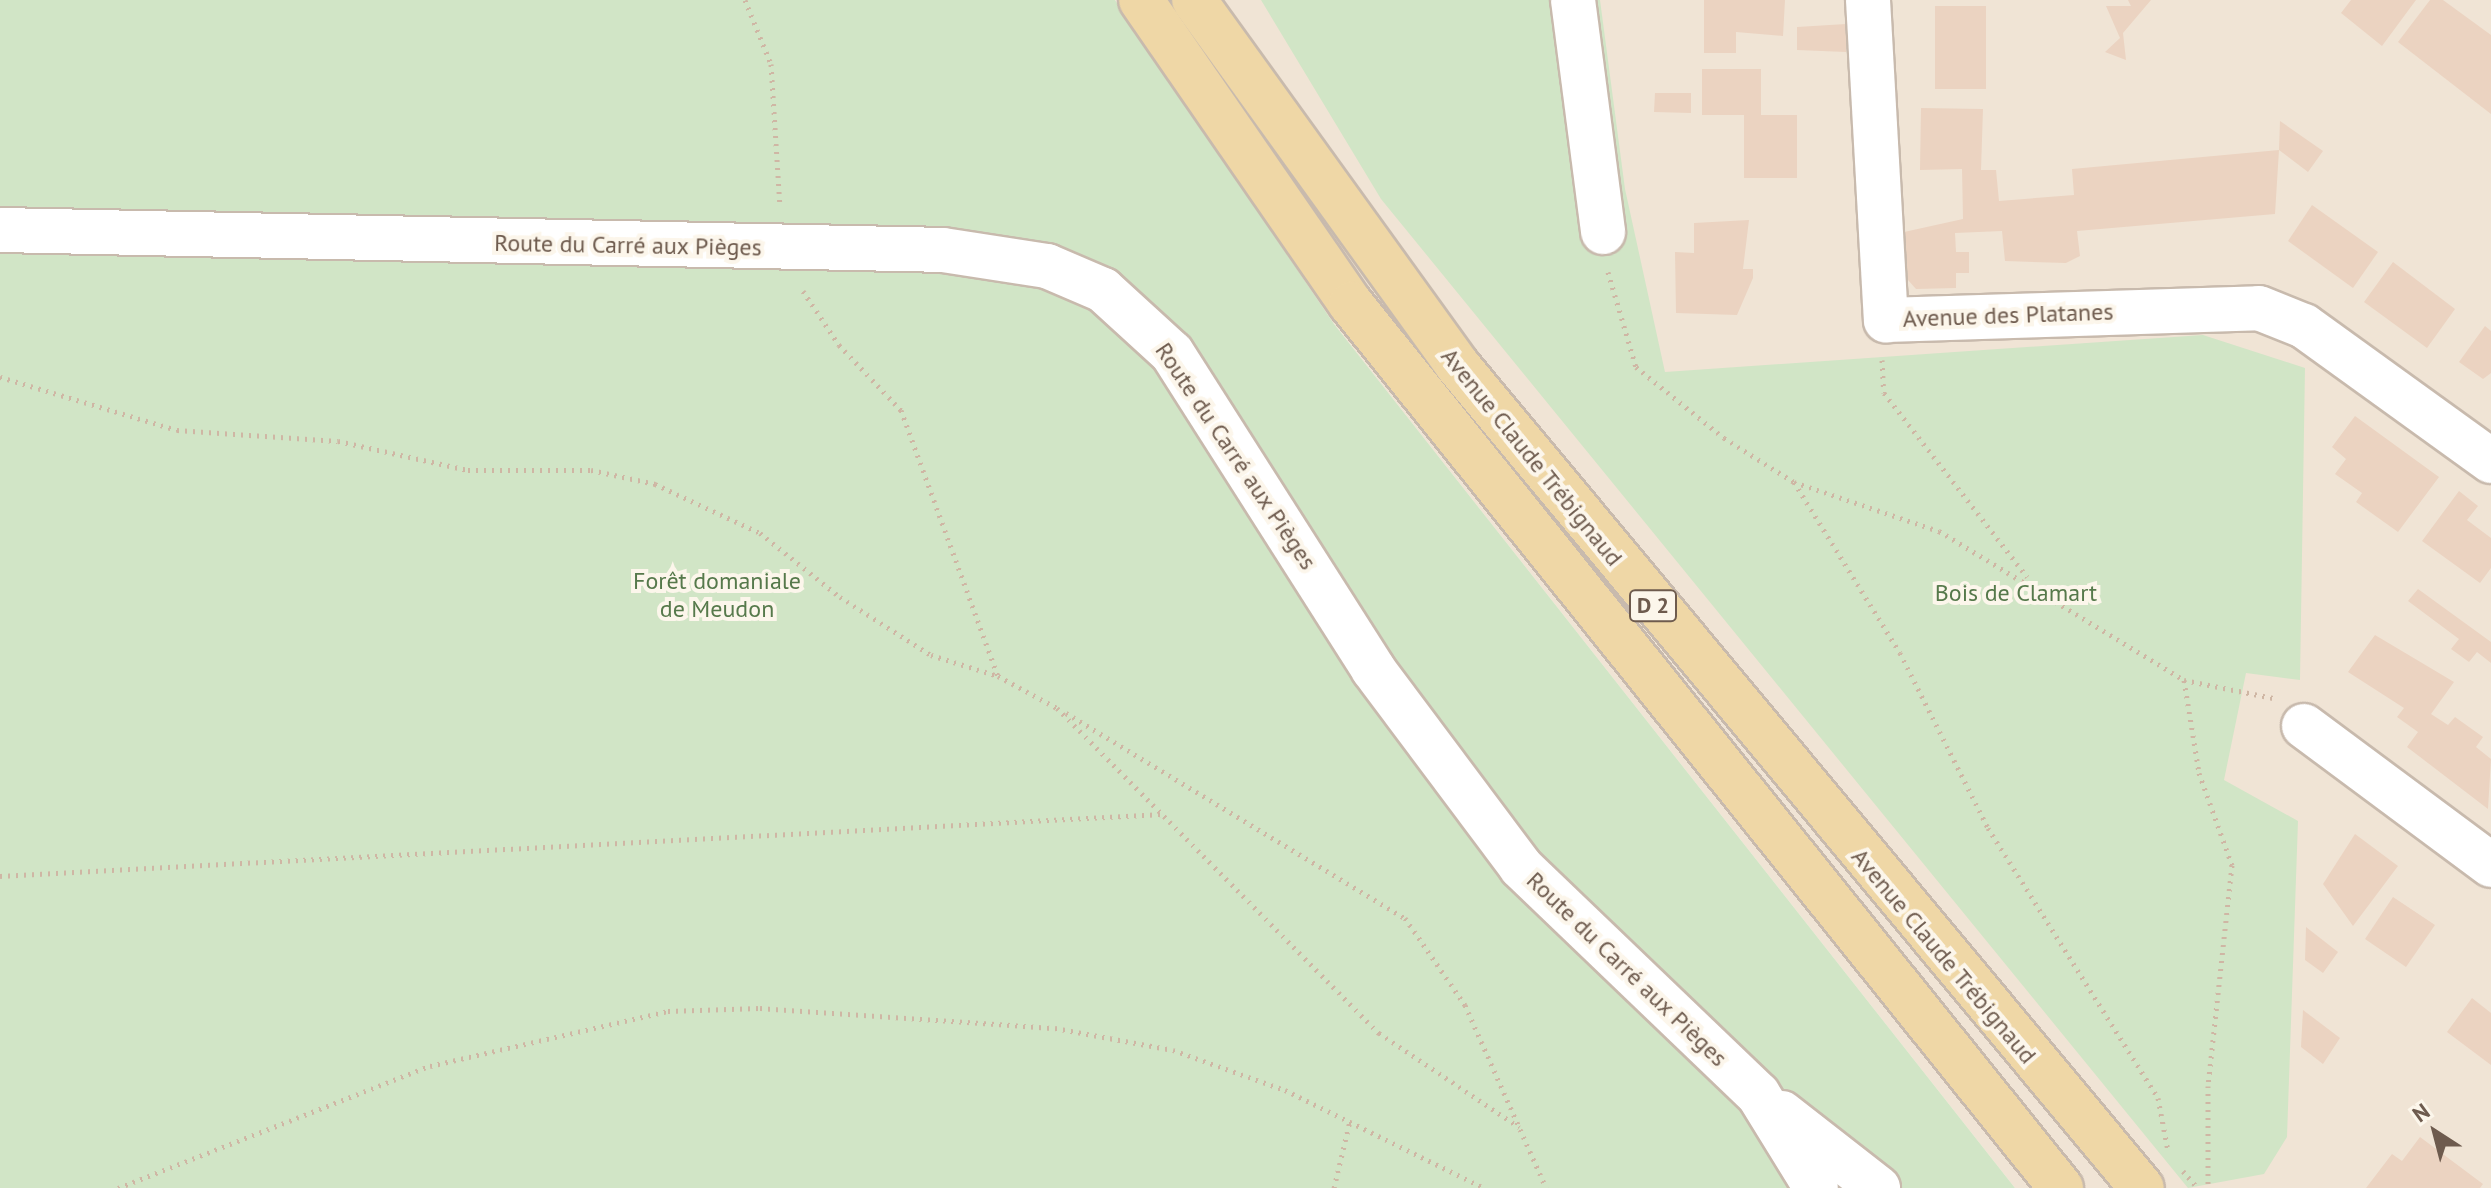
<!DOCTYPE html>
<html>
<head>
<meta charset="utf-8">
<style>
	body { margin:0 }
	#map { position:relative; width:2491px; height:1188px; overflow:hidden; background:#f9f2e5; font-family:"PT Sans",sans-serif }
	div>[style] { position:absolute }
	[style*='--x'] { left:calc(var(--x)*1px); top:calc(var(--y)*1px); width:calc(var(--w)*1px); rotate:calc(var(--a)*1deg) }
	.residential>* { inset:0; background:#f0e4d5 }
	.green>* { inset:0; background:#d1e5c6 }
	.building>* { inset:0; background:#ebd3c1 }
	.path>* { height:5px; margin-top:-2.5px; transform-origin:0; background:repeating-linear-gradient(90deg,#cfb6a4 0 2px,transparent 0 8px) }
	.roads { filter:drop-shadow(2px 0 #c8baad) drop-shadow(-2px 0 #c8baad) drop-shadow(0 2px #c8baad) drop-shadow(0 -2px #c8baad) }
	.minor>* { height:44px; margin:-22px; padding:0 22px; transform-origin:22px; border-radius:22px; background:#fff }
	.major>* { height:44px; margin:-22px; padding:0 22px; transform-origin:22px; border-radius:22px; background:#efd7a6 }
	span { translate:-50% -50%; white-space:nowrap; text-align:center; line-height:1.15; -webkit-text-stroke:8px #fcf6eb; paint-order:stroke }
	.shield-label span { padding:2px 6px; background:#fcf6eb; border:2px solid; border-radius:6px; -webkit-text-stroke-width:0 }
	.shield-label { font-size:22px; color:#6e5b4e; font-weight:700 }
	.street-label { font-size:24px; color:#6e5b4e }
	.park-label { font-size:24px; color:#56794b }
	.north { position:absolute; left:2395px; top:1092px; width:80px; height:80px; -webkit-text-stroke:6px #fcf6eb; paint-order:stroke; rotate:324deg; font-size:22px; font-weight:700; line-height:32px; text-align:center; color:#6e5b4e }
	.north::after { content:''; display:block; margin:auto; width:28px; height:36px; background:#6e5b4e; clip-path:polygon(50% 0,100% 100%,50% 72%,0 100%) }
</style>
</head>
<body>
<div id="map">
	<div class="residential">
		<div style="clip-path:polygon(1115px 0,2491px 0,2491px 1188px,2015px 1188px,1334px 324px)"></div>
	</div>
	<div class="green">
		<div style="clip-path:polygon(0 0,1115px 0,1334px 324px,2015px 1188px,0 1188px)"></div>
		<div style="clip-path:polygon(1261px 0,1600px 0,1625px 189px,1665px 372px,2203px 335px,2305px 368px,2300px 680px,2246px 673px,2224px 780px,2298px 821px,2287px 1137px,2264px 1174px,2188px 1188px,1381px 199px)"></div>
	</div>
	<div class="building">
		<div style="clip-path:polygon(1704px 0,1785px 0,1783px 36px,1736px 32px,1736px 53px,1704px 53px)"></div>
		<div style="clip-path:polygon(2128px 0,2151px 0,2123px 33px,2126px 60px,2105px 52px,2120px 38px,2106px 6px,2131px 6px)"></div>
		<div style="clip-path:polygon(2351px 0,2416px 0,2382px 46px,2341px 13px)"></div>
		<div style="clip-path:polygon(2430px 0,2443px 0,2491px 35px,2491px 114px,2398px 42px)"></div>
		<div style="clip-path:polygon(1935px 6px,1986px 6px,1986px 89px,1935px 89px)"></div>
		<div style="clip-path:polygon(1846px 24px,1846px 52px,1797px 50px,1797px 27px)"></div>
		<div style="clip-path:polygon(1702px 69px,1761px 69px,1761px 115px,1797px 115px,1797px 178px,1744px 178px,1744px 115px,1702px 115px)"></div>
		<div style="clip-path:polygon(1655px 93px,1691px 93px,1691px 113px,1654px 112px)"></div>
		<div style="clip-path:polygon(1921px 108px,1983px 109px,1981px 170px,1996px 170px,1999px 201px,2074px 195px,2072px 169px,2279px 150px,2275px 214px,2077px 231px,2080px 256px,2066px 263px,2005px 261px,2002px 231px,1955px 233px,1956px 252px,1969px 252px,1969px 273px,1956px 273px,1956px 288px,1916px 289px,1908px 280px,1904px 232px,1963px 219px,1962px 169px,1920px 170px)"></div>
		<div style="clip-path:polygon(2280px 121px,2323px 151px,2308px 172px,2279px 150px)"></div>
		<div style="clip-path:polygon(2312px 205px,2378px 252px,2353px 288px,2288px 241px)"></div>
		<div style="clip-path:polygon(1749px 220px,1743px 269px,1753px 269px,1753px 278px,1737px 315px,1676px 313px,1675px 252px,1694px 253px,1694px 223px)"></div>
		<div style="clip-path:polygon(2393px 262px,2455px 309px,2427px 348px,2364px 302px)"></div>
		<div style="clip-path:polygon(2485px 326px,2491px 331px,2491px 373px,2483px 379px,2459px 362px)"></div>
		<div style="clip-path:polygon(2355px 416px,2439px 477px,2398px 532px,2356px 502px,2362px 493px,2335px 474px,2346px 459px,2332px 447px)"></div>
		<div style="clip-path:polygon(2459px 491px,2478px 506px,2467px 520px,2491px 538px,2491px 568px,2480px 583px,2422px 541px)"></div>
		<div style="clip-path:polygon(2418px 589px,2491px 642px,2491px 663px,2477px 652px,2469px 662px,2451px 649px,2459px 639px,2408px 601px)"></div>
		<div style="clip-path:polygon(2375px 635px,2454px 682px,2431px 714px,2448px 725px,2455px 717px,2483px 737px,2476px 747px,2491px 759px,2488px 809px,2407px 747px,2418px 732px,2397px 717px,2404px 708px,2348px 672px)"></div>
		<div style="clip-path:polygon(2355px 834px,2398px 866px,2353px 926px,2323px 884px)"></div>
		<div style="clip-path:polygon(2393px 897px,2435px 925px,2406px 967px,2365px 939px)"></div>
		<div style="clip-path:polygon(2306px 927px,2338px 952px,2323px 973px,2305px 960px)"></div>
		<div style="clip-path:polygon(2472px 998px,2491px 1013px,2491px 1065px,2447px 1032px)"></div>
		<div style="clip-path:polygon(2303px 1010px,2340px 1038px,2323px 1064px,2301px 1047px)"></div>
		<div style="clip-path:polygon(2420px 1137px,2483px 1184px,2480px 1188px,2366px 1188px,2392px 1154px,2402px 1161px)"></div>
	</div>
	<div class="path">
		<div style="--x:745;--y:0;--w:69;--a:67.9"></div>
		<div style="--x:771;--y:64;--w:142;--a:86.4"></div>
		<div style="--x:1608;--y:272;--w:99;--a:73.6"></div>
		<div style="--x:1636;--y:367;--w:113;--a:38.9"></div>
		<div style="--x:1724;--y:438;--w:83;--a:32.2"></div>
		<div style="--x:1794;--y:482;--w:153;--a:18.7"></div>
		<div style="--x:1939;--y:531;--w:287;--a:31.3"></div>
		<div style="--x:2184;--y:680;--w:91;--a:11.4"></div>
		<div style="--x:803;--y:291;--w:65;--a:56.3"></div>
		<div style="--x:839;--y:345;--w:90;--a:46.4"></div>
		<div style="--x:901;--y:410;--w:283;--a:70"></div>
		<div style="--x:1882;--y:360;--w:33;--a:87"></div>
		<div style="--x:1884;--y:393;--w:233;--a:52.1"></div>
		<div style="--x:0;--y:377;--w:185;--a:16.7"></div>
		<div style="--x:177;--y:430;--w:161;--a:3.9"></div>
		<div style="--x:338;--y:441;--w:133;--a:12.6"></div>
		<div style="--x:468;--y:470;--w:123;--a:0"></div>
		<div style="--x:591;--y:470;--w:66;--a:12.3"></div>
		<div style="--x:655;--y:484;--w:116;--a:25"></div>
		<div style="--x:760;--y:533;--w:102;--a:38.7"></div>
		<div style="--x:840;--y:597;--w:108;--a:32.5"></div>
		<div style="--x:931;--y:655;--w:70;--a:17.4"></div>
		<div style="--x:998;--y:676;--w:67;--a:28.5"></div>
		<div style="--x:1057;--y:708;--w:458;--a:45.3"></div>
		<div style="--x:1379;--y:1033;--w:169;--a:33.9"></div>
		<div style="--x:1794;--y:482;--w:201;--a:58.2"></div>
		<div style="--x:1900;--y:653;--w:196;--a:63.3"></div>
		<div style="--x:1988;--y:828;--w:319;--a:57.8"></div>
		<div style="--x:2158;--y:1098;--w:54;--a:79.3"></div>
		<div style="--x:2184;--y:680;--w:94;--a:80.8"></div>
		<div style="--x:2199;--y:773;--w:98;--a:70.3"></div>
		<div style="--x:2232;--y:865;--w:222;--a:96.2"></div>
		<div style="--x:2208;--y:1086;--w:102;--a:90"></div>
		<div style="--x:1066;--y:713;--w:396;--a:31.2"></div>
		<div style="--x:1405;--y:918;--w:106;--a:55.4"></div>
		<div style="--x:1465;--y:1005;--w:200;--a:66.1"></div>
		<div style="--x:0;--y:876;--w:1165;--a:-3.05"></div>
		<div style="--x:2183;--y:1171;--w:23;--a:49"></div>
		<div style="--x:118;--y:1188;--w:335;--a:-21.4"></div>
		<div style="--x:430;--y:1066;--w:244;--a:-13"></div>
		<div style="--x:668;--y:1011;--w:92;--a:-1.9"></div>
		<div style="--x:760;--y:1008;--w:296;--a:3.9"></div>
		<div style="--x:1055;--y:1028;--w:120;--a:10.6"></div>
		<div style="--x:1173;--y:1050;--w:119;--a:19.7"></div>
		<div style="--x:1285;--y:1090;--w:222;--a:26.2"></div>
		<div style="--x:1334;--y:1188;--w:69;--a:-76.6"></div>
	</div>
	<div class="roads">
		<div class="minor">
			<div style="--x:1573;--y:0;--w:234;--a:82.6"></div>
			<div style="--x:1868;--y:0;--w:321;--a:86.8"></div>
			<div style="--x:1886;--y:320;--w:373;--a:-1.8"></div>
			<div style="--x:2259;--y:308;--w:48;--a:21.8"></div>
			<div style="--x:2304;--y:326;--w:231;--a:35.8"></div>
			<div style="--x:0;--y:230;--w:943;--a:1.21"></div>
			<div style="--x:943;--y:250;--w:105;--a:8.7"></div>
			<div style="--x:1047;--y:266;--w:61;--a:23.2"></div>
			<div style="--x:1103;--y:290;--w:93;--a:42.4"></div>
			<div style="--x:1172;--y:353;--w:375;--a:57.5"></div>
			<div style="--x:1373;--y:669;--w:247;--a:53.2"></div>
			<div style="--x:1521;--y:867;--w:328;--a:43.8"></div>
			<div style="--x:1758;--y:1094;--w:110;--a:58.3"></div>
			<div style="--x:2304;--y:726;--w:233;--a:36.6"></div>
			<div style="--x:1782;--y:1113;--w:122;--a:38"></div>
		</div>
		<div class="major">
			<div style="--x:1141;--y:0;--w:369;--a:55.4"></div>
			<div style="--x:1351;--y:304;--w:1134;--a:51.23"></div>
			<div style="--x:1194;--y:0;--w:451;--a:54.2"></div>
			<div style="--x:1458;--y:366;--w:1069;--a:50.24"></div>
		</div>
	</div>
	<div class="shield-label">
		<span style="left:1653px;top:606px">D 2</span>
	</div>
	<div class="street-label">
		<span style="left:628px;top:245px;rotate:1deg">Route du Carré aux Pièges</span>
		<span style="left:2008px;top:315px;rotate:-2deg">Avenue des Platanes</span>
		<span style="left:1236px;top:456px;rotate:56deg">Route du Carré aux Pièges</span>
		<span style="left:1532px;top:457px;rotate:51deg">Avenue Claude Trébignaud</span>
		<span style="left:1944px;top:956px;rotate:50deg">Avenue Claude Trébignaud</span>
		<span style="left:1627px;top:969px;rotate:44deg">Route du Carré aux Pièges</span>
	</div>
	<div class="park-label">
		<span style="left:717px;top:595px">Forêt domaniale<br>de Meudon</span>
		<span style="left:2016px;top:593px">Bois de Clamart</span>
	</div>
	<div class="north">N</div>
</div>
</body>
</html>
